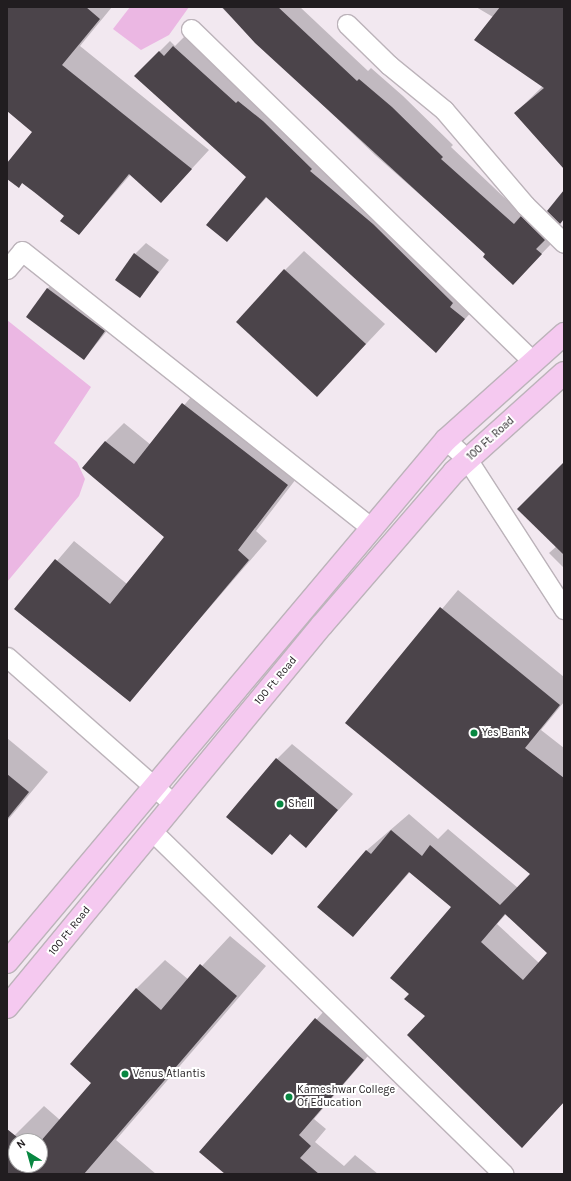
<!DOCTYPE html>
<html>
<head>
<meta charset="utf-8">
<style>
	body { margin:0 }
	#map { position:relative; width:571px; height:1181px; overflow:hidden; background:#f2e8f0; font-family:Karla,sans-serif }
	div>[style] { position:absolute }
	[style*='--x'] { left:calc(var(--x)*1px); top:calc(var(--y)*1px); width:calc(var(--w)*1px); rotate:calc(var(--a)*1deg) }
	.green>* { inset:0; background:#ebb7e3 }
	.shadow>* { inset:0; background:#0003 }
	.building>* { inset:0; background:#4b444a }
	.roads { filter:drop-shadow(1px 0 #bcb3ba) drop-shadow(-1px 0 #bcb3ba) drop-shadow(0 1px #bcb3ba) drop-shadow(0 -1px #bcb3ba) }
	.street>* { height:19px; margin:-9.5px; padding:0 9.5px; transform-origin:9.5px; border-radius:9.5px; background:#fff }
	.primary>* { height:22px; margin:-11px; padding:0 11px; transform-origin:11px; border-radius:11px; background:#f5c9f0 }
	.dots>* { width:11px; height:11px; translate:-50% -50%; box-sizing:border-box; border:2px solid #fff; border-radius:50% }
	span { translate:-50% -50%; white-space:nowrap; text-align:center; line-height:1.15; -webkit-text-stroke:4px #fff; paint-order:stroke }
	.street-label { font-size:11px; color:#211d20 }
	.poi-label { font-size:11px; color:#211d20 }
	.left { translate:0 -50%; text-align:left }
	.frame { position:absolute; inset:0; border:8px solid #211d20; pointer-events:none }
	.north { position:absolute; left:8px; top:1133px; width:40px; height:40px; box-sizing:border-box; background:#fff; border:1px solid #a6a5a6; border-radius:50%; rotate:323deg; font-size:11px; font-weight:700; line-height:16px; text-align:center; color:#211d20 }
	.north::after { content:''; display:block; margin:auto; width:14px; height:18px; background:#088741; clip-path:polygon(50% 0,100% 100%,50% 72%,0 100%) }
</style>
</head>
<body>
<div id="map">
	<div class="green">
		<div style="clip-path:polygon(130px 7px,189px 7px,169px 35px,141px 50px,113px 29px)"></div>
		<div style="clip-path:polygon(7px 320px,91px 387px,54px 443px,77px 462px,85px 479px,79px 496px,7px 582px)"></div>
	</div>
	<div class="shadow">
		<div style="clip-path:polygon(7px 7px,112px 7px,80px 46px,209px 150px,161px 202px,131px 174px,79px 234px,65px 216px,23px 182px,19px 187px,7px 177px,7px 165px,33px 132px,7px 110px)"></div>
		<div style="clip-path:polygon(221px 7px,300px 7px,368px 71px,371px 68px,403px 96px,453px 145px,451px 147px,552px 243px,524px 272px,487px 254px,375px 155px)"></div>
		<div style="clip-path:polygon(476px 7px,564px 7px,564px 168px,515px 113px,543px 86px,493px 17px)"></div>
		<div style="clip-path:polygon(185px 36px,475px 308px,436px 351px,267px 197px,227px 241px,247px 177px,135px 76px,170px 41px,175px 46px)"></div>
		<div style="clip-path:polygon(146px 243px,169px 260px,140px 297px,135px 254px)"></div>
		<div style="clip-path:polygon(304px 251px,385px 324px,317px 396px,285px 270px)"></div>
		<div style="clip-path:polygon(63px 274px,120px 315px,84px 359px,47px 289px)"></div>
		<div style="clip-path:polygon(201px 385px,306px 466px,256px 531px,267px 541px,129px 701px,16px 609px,74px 541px,127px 584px,165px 537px,105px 442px,124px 423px,151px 445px)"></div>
		<div style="clip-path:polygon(564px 463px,564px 568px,549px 553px,557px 546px)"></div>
		<div style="clip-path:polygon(evenodd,458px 590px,564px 677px,564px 702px,541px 730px,564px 748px,564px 1102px,522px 1146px,410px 994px,452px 907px,410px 872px,353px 936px,319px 907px,367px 850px,409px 814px,438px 839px,448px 829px,518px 888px,531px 873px,346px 723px,458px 590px,506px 914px,549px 953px,539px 963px,497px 924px,506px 914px)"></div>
		<div style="clip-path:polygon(7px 738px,48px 772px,7px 821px)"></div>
		<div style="clip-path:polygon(292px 744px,353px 794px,306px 846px,291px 833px,272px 853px,277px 759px)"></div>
		<div style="clip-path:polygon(evenodd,230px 936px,266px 966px,116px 1140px,156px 1174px,7px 1174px,7px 1144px,15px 1135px,44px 1106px,60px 1120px,93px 1083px,136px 989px,165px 960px,189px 980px,230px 936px,16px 1141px,40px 1141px,40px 1165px,16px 1165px,16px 1141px)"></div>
		<div style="clip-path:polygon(331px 1003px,379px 1043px,314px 1119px,326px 1129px,315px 1142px,344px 1166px,355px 1155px,378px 1174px,227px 1174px,201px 1152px)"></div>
	</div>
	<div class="building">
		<div style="clip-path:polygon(7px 7px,86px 7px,100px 19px,62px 65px,192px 169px,161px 203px,129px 174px,79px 235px,60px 221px,64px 216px,34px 192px,22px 183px,19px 188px,7px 179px,7px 163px,32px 132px,7px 111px)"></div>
		<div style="clip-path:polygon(222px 7px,278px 7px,357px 81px,359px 79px,392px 107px,443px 157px,441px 159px,514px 224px,521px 216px,545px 240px,536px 249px,542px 254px,513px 285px,483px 257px,485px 254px,255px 43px)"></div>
		<div style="clip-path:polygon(500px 7px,564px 7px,564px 169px,514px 113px,544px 88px,474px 40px)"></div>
		<div style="clip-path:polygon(173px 46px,236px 103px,238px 101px,263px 121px,312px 169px,310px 171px,373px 224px,453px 303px,450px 307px,465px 319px,436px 353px,266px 197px,227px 242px,206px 225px,246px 177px,134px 76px,159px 51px,164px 56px)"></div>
		<div style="clip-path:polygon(564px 190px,564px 219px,560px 224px,547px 211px)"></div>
		<div style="clip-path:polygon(134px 253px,159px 272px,140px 298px,115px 280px)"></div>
		<div style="clip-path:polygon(284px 269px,366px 344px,317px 397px,236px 322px)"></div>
		<div style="clip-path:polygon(47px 288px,105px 331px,84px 360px,26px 317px)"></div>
		<div style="clip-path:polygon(182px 403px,288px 485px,238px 550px,249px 560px,130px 702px,14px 609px,55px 559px,110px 604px,164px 537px,82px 468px,105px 441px,134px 464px)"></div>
		<div style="clip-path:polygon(564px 462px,564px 555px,517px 509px)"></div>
		<div style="clip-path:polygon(evenodd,440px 607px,560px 705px,525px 748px,564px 778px,564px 1102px,522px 1148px,407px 1035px,425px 1016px,404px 999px,409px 994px,390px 978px,451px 907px,409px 872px,353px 937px,317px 907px,366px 850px,371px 854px,391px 830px,422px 856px,430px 845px,500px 905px,530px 874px,345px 723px,440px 607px,505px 914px,547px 953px,523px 980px,481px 942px,505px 914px)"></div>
		<div style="clip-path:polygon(276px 758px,338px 810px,306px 848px,290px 834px,272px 855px,226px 817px)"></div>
		<div style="clip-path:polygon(7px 774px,29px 792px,7px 819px)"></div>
		<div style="clip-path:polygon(200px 964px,237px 996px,84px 1174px,7px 1174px,7px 1129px,22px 1141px,16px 1141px,16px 1165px,40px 1165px,40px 1142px,91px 1083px,70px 1064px,136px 988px,161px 1010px)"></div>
		<div style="clip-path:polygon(315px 1018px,364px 1060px,299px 1135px,311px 1146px,300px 1158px,319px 1174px,225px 1174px,199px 1152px)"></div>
	</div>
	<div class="roads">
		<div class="street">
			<div style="--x:347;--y:24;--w:59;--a:44.3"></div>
			<div style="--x:389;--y:65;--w:71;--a:39.3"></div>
			<div style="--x:444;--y:110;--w:125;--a:49.5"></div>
			<div style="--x:525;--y:205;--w:54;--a:44.3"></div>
			<div style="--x:191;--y:29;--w:477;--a:44.2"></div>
			<div style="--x:7;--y:269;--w:23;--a:-50"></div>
			<div style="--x:22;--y:251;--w:446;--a:38.4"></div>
			<div style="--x:446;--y:440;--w:28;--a:42"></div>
			<div style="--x:467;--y:459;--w:179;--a:57.1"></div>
			<div style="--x:7;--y:657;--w:222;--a:41.4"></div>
			<div style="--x:152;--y:831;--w:491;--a:44.3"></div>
		</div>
		<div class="primary">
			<div style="--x:7;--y:962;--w:682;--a:-49.94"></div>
			<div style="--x:446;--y:440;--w:159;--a:-41.9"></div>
			<div style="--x:7;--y:1007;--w:495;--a:-50.5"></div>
			<div style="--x:322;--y:625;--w:202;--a:-49.2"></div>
			<div style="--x:454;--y:472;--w:148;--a:-42"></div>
		</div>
	</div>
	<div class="dots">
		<div style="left:474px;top:733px;background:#088741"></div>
		<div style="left:280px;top:804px;background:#088741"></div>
		<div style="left:125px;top:1074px;background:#088741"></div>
		<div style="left:289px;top:1097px;background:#088741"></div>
	</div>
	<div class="street-label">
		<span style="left:491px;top:439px;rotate:-42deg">100 Ft. Road</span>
		<span style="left:276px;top:681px;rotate:-50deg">100 Ft. Road</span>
		<span style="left:70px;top:931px;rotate:-51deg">100 Ft. Road</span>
	</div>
	<div class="poi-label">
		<span class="left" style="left:482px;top:733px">Yes Bank</span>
		<span class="left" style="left:288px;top:804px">Shell</span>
		<span class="left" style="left:133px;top:1074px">Venus Atlantis</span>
		<span class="left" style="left:297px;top:1097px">Kameshwar College<br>Of Education</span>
	</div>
	<div class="frame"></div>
	<div class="north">N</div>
</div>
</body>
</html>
